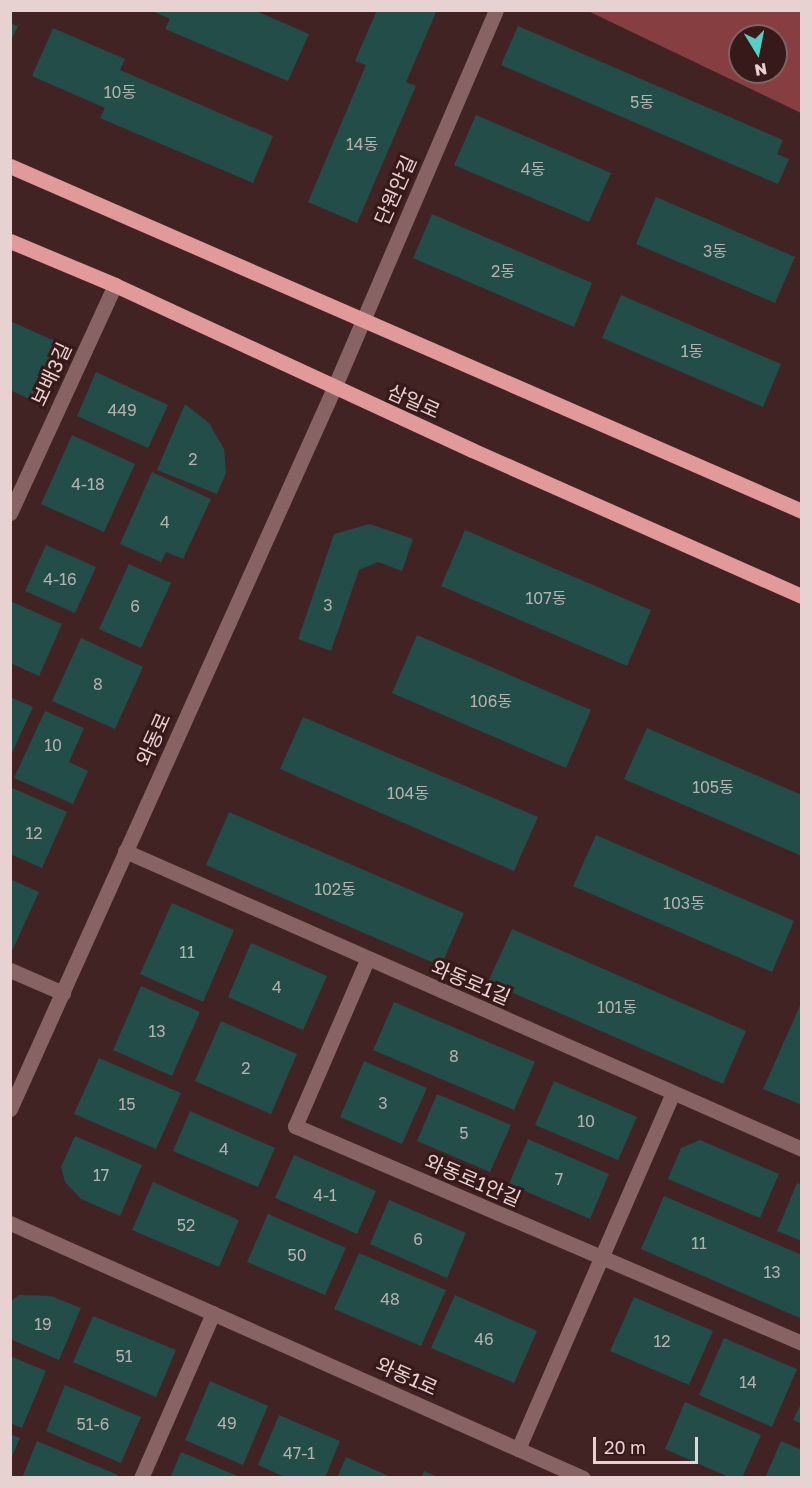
<!DOCTYPE html>
<html>
<head>
<meta charset="utf-8">
<style>
	body { margin:0 }
	#map { position:relative; width:812px; height:1488px; overflow:hidden; background:#422323; font-family:"Golos Text","Noto Sans KR",sans-serif }
	div>[style] { position:absolute }
	[style*='--x'] { left:calc(var(--x)*1px); top:calc(var(--y)*1px); width:calc(var(--w)*1px); rotate:calc(var(--a)*1deg) }
	.forest>* { inset:0; background:#873e40 }
	.building>* { inset:0; background:#224d49 }
	.minor>* { height:15px; margin:-7.5px; padding:0 7.5px; transform-origin:7.5px; border-radius:7.5px; background:#876463 }
	.major>* { height:15px; margin:-7.5px; padding:0 7.5px; transform-origin:7.5px; border-radius:7.5px; background:#e19a99 }
	span { translate:-50% -50%; white-space:nowrap; text-align:center; line-height:1.15; -webkit-text-stroke:6px #371919; paint-order:stroke }
	.number-label { font-size:16px; color:#b6b1af }
	.number-label span { -webkit-text-stroke-width:0 }
	.street-label { font-size:20px; color:#e8d2d1 }
	.frame { position:absolute; inset:0; border:12px solid #e8d2d1; pointer-events:none }
	.north { position:absolute; left:728px; top:24px; width:60px; height:60px; box-sizing:border-box; background:#371919; border:2px solid #7e6363; border-radius:50%; rotate:170deg; font-size:16px; font-weight:700; line-height:24px; text-align:center; color:#e8d2d1 }
	.north::after { content:''; display:block; margin:auto; width:21px; height:27px; background:#55cec4; clip-path:polygon(50% 0,100% 100%,50% 72%,0 100%) }
	.scale { position:absolute; left:593px; top:1437px; width:105px; height:27px; box-sizing:border-box; border:3px solid #e8d2d1; border-top:0; padding-left:8px; font-size:18px; line-height:21px; white-space:nowrap; color:#e8d2d1; -webkit-text-stroke:4px #371919; paint-order:stroke }
</style>
</head>
<body>
<div id="map">
	<div class="forest">
		<div style="clip-path:polygon(evenodd,588px 11px,801px 11px,801px 113px,588px 11px,740px 36px,776px 36px,776px 72px,740px 72px,740px 36px)"></div>
	</div>
	<div class="building">
		<div style="clip-path:polygon(150px 10px,254px 10px,309px 34px,288px 81px,165px 29px,170px 19px)"></div>
		<div style="clip-path:polygon(377px 10px,437px 10px,406px 82px,416px 86px,357px 223px,308px 202px,366px 65px,355px 61px)"></div>
		<div style="clip-path:polygon(10px 23px,18px 26px,10px 42px)"></div>
		<div style="clip-path:polygon(518px 26px,783px 140px,777px 154px,789px 159px,778px 184px,501px 65px)"></div>
		<div style="clip-path:polygon(53px 28px,125px 59px,120px 70px,273px 136px,253px 183px,100px 118px,105px 108px,32px 76px)"></div>
		<div style="clip-path:polygon(476px 115px,611px 173px,589px 222px,454px 165px)"></div>
		<div style="clip-path:polygon(656px 197px,795px 257px,775px 303px,636px 244px)"></div>
		<div style="clip-path:polygon(432px 214px,592px 283px,574px 327px,413px 258px)"></div>
		<div style="clip-path:polygon(621px 295px,781px 364px,763px 407px,602px 338px)"></div>
		<div style="clip-path:polygon(10px 321px,64px 345px,38px 403px,10px 390px)"></div>
		<div style="clip-path:polygon(96px 372px,168px 405px,148px 448px,77px 416px)"></div>
		<div style="clip-path:polygon(185px 404px,209px 423px,224px 449px,226px 473px,217px 494px,157px 470px)"></div>
		<div style="clip-path:polygon(72px 435px,135px 464px,104px 532px,41px 504px)"></div>
		<div style="clip-path:polygon(152px 472px,211px 499px,183px 559px,166px 552px,161px 562px,120px 544px)"></div>
		<div style="clip-path:polygon(370px 524px,413px 539px,402px 571px,378px 562px,359px 570px,331px 651px,298px 639px,334px 534px)"></div>
		<div style="clip-path:polygon(465px 530px,651px 610px,627px 666px,441px 586px)"></div>
		<div style="clip-path:polygon(46px 545px,96px 567px,75px 613px,25px 591px)"></div>
		<div style="clip-path:polygon(129px 564px,171px 583px,141px 648px,99px 629px)"></div>
		<div style="clip-path:polygon(10px 601px,62px 624px,39px 676px,10px 663px)"></div>
		<div style="clip-path:polygon(417px 635px,591px 710px,566px 768px,392px 693px)"></div>
		<div style="clip-path:polygon(81px 638px,143px 667px,115px 729px,52px 701px)"></div>
		<div style="clip-path:polygon(10px 697px,33px 707px,10px 757px)"></div>
		<div style="clip-path:polygon(45px 711px,84px 728px,69px 762px,88px 771px,73px 804px,14px 778px)"></div>
		<div style="clip-path:polygon(303px 717px,538px 817px,514px 871px,280px 769px)"></div>
		<div style="clip-path:polygon(647px 728px,802px 795px,802px 856px,624px 779px)"></div>
		<div style="clip-path:polygon(10px 787px,67px 812px,42px 868px,10px 854px)"></div>
		<div style="clip-path:polygon(229px 812px,464px 913px,441px 966px,206px 865px)"></div>
		<div style="clip-path:polygon(596px 835px,794px 921px,772px 972px,573px 886px)"></div>
		<div style="clip-path:polygon(10px 879px,39px 892px,13px 949px,10px 948px)"></div>
		<div style="clip-path:polygon(172px 903px,234px 930px,203px 1002px,140px 974px)"></div>
		<div style="clip-path:polygon(512px 929px,746px 1031px,723px 1084px,488px 982px)"></div>
		<div style="clip-path:polygon(251px 943px,327px 976px,303px 1030px,228px 997px)"></div>
		<div style="clip-path:polygon(141px 986px,200px 1012px,172px 1076px,113px 1050px)"></div>
		<div style="clip-path:polygon(802px 1001px,802px 1105px,763px 1089px)"></div>
		<div style="clip-path:polygon(394px 1002px,535px 1062px,514px 1110px,373px 1050px)"></div>
		<div style="clip-path:polygon(221px 1021px,297px 1054px,271px 1114px,195px 1081px)"></div>
		<div style="clip-path:polygon(99px 1058px,181px 1093px,156px 1149px,74px 1114px)"></div>
		<div style="clip-path:polygon(364px 1061px,427px 1088px,402px 1144px,340px 1117px)"></div>
		<div style="clip-path:polygon(554px 1081px,637px 1117px,618px 1160px,535px 1125px)"></div>
		<div style="clip-path:polygon(437px 1094px,511px 1125px,490px 1172px,417px 1141px)"></div>
		<div style="clip-path:polygon(190px 1111px,275px 1148px,258px 1187px,173px 1151px)"></div>
		<div style="clip-path:polygon(75px 1136px,142px 1165px,120px 1216px,81px 1199px,65px 1182px,61px 1167px)"></div>
		<div style="clip-path:polygon(528px 1139px,609px 1174px,590px 1219px,509px 1184px)"></div>
		<div style="clip-path:polygon(700px 1140px,779px 1174px,760px 1218px,668px 1179px,681px 1148px)"></div>
		<div style="clip-path:polygon(294px 1155px,376px 1191px,357px 1234px,275px 1198px)"></div>
		<div style="clip-path:polygon(153px 1182px,239px 1220px,219px 1267px,132px 1230px)"></div>
		<div style="clip-path:polygon(797px 1183px,802px 1185px,802px 1241px,777px 1231px)"></div>
		<div style="clip-path:polygon(664px 1196px,802px 1255px,802px 1319px,641px 1249px)"></div>
		<div style="clip-path:polygon(389px 1200px,466px 1233px,447px 1278px,370px 1244px)"></div>
		<div style="clip-path:polygon(268px 1214px,346px 1248px,325px 1295px,247px 1262px)"></div>
		<div style="clip-path:polygon(359px 1253px,446px 1290px,421px 1346px,334px 1309px)"></div>
		<div style="clip-path:polygon(19px 1295px,51px 1296px,81px 1308px,59px 1360px,10px 1339px,10px 1302px)"></div>
		<div style="clip-path:polygon(455px 1295px,537px 1331px,514px 1383px,431px 1348px)"></div>
		<div style="clip-path:polygon(634px 1297px,713px 1331px,689px 1385px,610px 1351px)"></div>
		<div style="clip-path:polygon(93px 1316px,176px 1350px,156px 1397px,73px 1362px)"></div>
		<div style="clip-path:polygon(724px 1338px,797px 1369px,772px 1427px,699px 1395px)"></div>
		<div style="clip-path:polygon(10px 1356px,46px 1371px,22px 1428px,10px 1423px)"></div>
		<div style="clip-path:polygon(210px 1381px,268px 1406px,243px 1465px,185px 1440px)"></div>
		<div style="clip-path:polygon(65px 1385px,141px 1417px,121px 1463px,46px 1431px)"></div>
		<div style="clip-path:polygon(685px 1402px,761px 1435px,742px 1478px,731px 1478px,665px 1449px)"></div>
		<div style="clip-path:polygon(802px 1402px,802px 1424px,793px 1420px)"></div>
		<div style="clip-path:polygon(279px 1415px,340px 1441px,325px 1478px,287px 1478px,258px 1465px)"></div>
		<div style="clip-path:polygon(10px 1434px,20px 1438px,10px 1461px)"></div>
		<div style="clip-path:polygon(37px 1441px,118px 1475px,117px 1478px,22px 1478px)"></div>
		<div style="clip-path:polygon(781px 1441px,802px 1450px,802px 1478px,765px 1478px)"></div>
		<div style="clip-path:polygon(181px 1452px,240px 1477px,240px 1478px,170px 1478px)"></div>
		<div style="clip-path:polygon(346px 1457px,393px 1478px,337px 1478px)"></div>
		<div style="clip-path:polygon(424px 1471px,440px 1478px,421px 1478px)"></div>
	</div>
	<div class="minor">
		<div style="--x:10;--y:513;--w:251;--a:-65.3"></div>
		<div style="--x:125;--y:851;--w:740;--a:23.76"></div>
		<div style="--x:367;--y:960;--w:181;--a:113.4"></div>
		<div style="--x:295;--y:1126;--w:551;--a:23.17"></div>
		<div style="--x:10;--y:970;--w:58;--a:23.5"></div>
		<div style="--x:10;--y:1109;--w:790;--a:-65.8"></div>
		<div style="--x:334;--y:388;--w:411;--a:-66.8"></div>
		<div style="--x:10;--y:1223;--w:627;--a:23.99"></div>
		<div style="--x:518;--y:1449;--w:388;--a:-66.5"></div>
		<div style="--x:141;--y:1478;--w:180;--a:-66.4"></div>
	</div>
	<div class="major">
		<div style="--x:10;--y:166;--w:864;--a:23.54"></div>
		<div style="--x:10;--y:241;--w:114;--a:22.7"></div>
		<div style="--x:115;--y:285;--w:393;--a:24.8"></div>
		<div style="--x:472;--y:450;--w:361;--a:23.9"></div>
	</div>
	<div class="number-label">
		<span style="left:120px;top:92px">10동</span>
		<span style="left:642px;top:102px">5동</span>
		<span style="left:362px;top:144px">14동</span>
		<span style="left:533px;top:169px">4동</span>
		<span style="left:715px;top:251px">3동</span>
		<span style="left:503px;top:271px">2동</span>
		<span style="left:692px;top:351px">1동</span>
		<span style="left:122px;top:410px">449</span>
		<span style="left:193px;top:459px">2</span>
		<span style="left:88px;top:484px">4-18</span>
		<span style="left:165px;top:522px">4</span>
		<span style="left:60px;top:579px">4-16</span>
		<span style="left:546px;top:598px">107동</span>
		<span style="left:328px;top:605px">3</span>
		<span style="left:135px;top:606px">6</span>
		<span style="left:98px;top:684px">8</span>
		<span style="left:491px;top:701px">106동</span>
		<span style="left:53px;top:745px">10</span>
		<span style="left:713px;top:787px">105동</span>
		<span style="left:408px;top:793px">104동</span>
		<span style="left:34px;top:833px">12</span>
		<span style="left:335px;top:889px">102동</span>
		<span style="left:684px;top:903px">103동</span>
		<span style="left:187px;top:952px">11</span>
		<span style="left:277px;top:987px">4</span>
		<span style="left:617px;top:1007px">101동</span>
		<span style="left:157px;top:1031px">13</span>
		<span style="left:454px;top:1056px">8</span>
		<span style="left:246px;top:1068px">2</span>
		<span style="left:383px;top:1103px">3</span>
		<span style="left:127px;top:1104px">15</span>
		<span style="left:586px;top:1121px">10</span>
		<span style="left:464px;top:1133px">5</span>
		<span style="left:224px;top:1149px">4</span>
		<span style="left:101px;top:1175px">17</span>
		<span style="left:559px;top:1179px">7</span>
		<span style="left:325px;top:1195px">4-1</span>
		<span style="left:186px;top:1225px">52</span>
		<span style="left:418px;top:1239px">6</span>
		<span style="left:699px;top:1243px">11</span>
		<span style="left:297px;top:1255px">50</span>
		<span style="left:772px;top:1272px">13</span>
		<span style="left:390px;top:1299px">48</span>
		<span style="left:43px;top:1324px">19</span>
		<span style="left:484px;top:1339px">46</span>
		<span style="left:662px;top:1341px">12</span>
		<span style="left:124px;top:1356px">51</span>
		<span style="left:748px;top:1382px">14</span>
		<span style="left:227px;top:1423px">49</span>
		<span style="left:93px;top:1424px">51-6</span>
		<span style="left:299px;top:1453px">47-1</span>
	</div>
	<div class="street-label">
		<span style="left:395px;top:190px;rotate:-66deg">단원안길</span>
		<span style="left:51px;top:374px;rotate:-65deg">보배3길</span>
		<span style="left:414px;top:401px;rotate:24deg">삼일로</span>
		<span style="left:153px;top:739px;rotate:-66deg">와동로</span>
		<span style="left:471px;top:982px;rotate:23deg">와동로1길</span>
		<span style="left:473px;top:1180px;rotate:23deg">와동로1안길</span>
		<span style="left:407px;top:1376px;rotate:24deg">와동1로</span>
	</div>
	<div class="frame"></div>
	<div class="north">N</div>
	<div class="scale">20 m</div>
</div>
</body>
</html>
